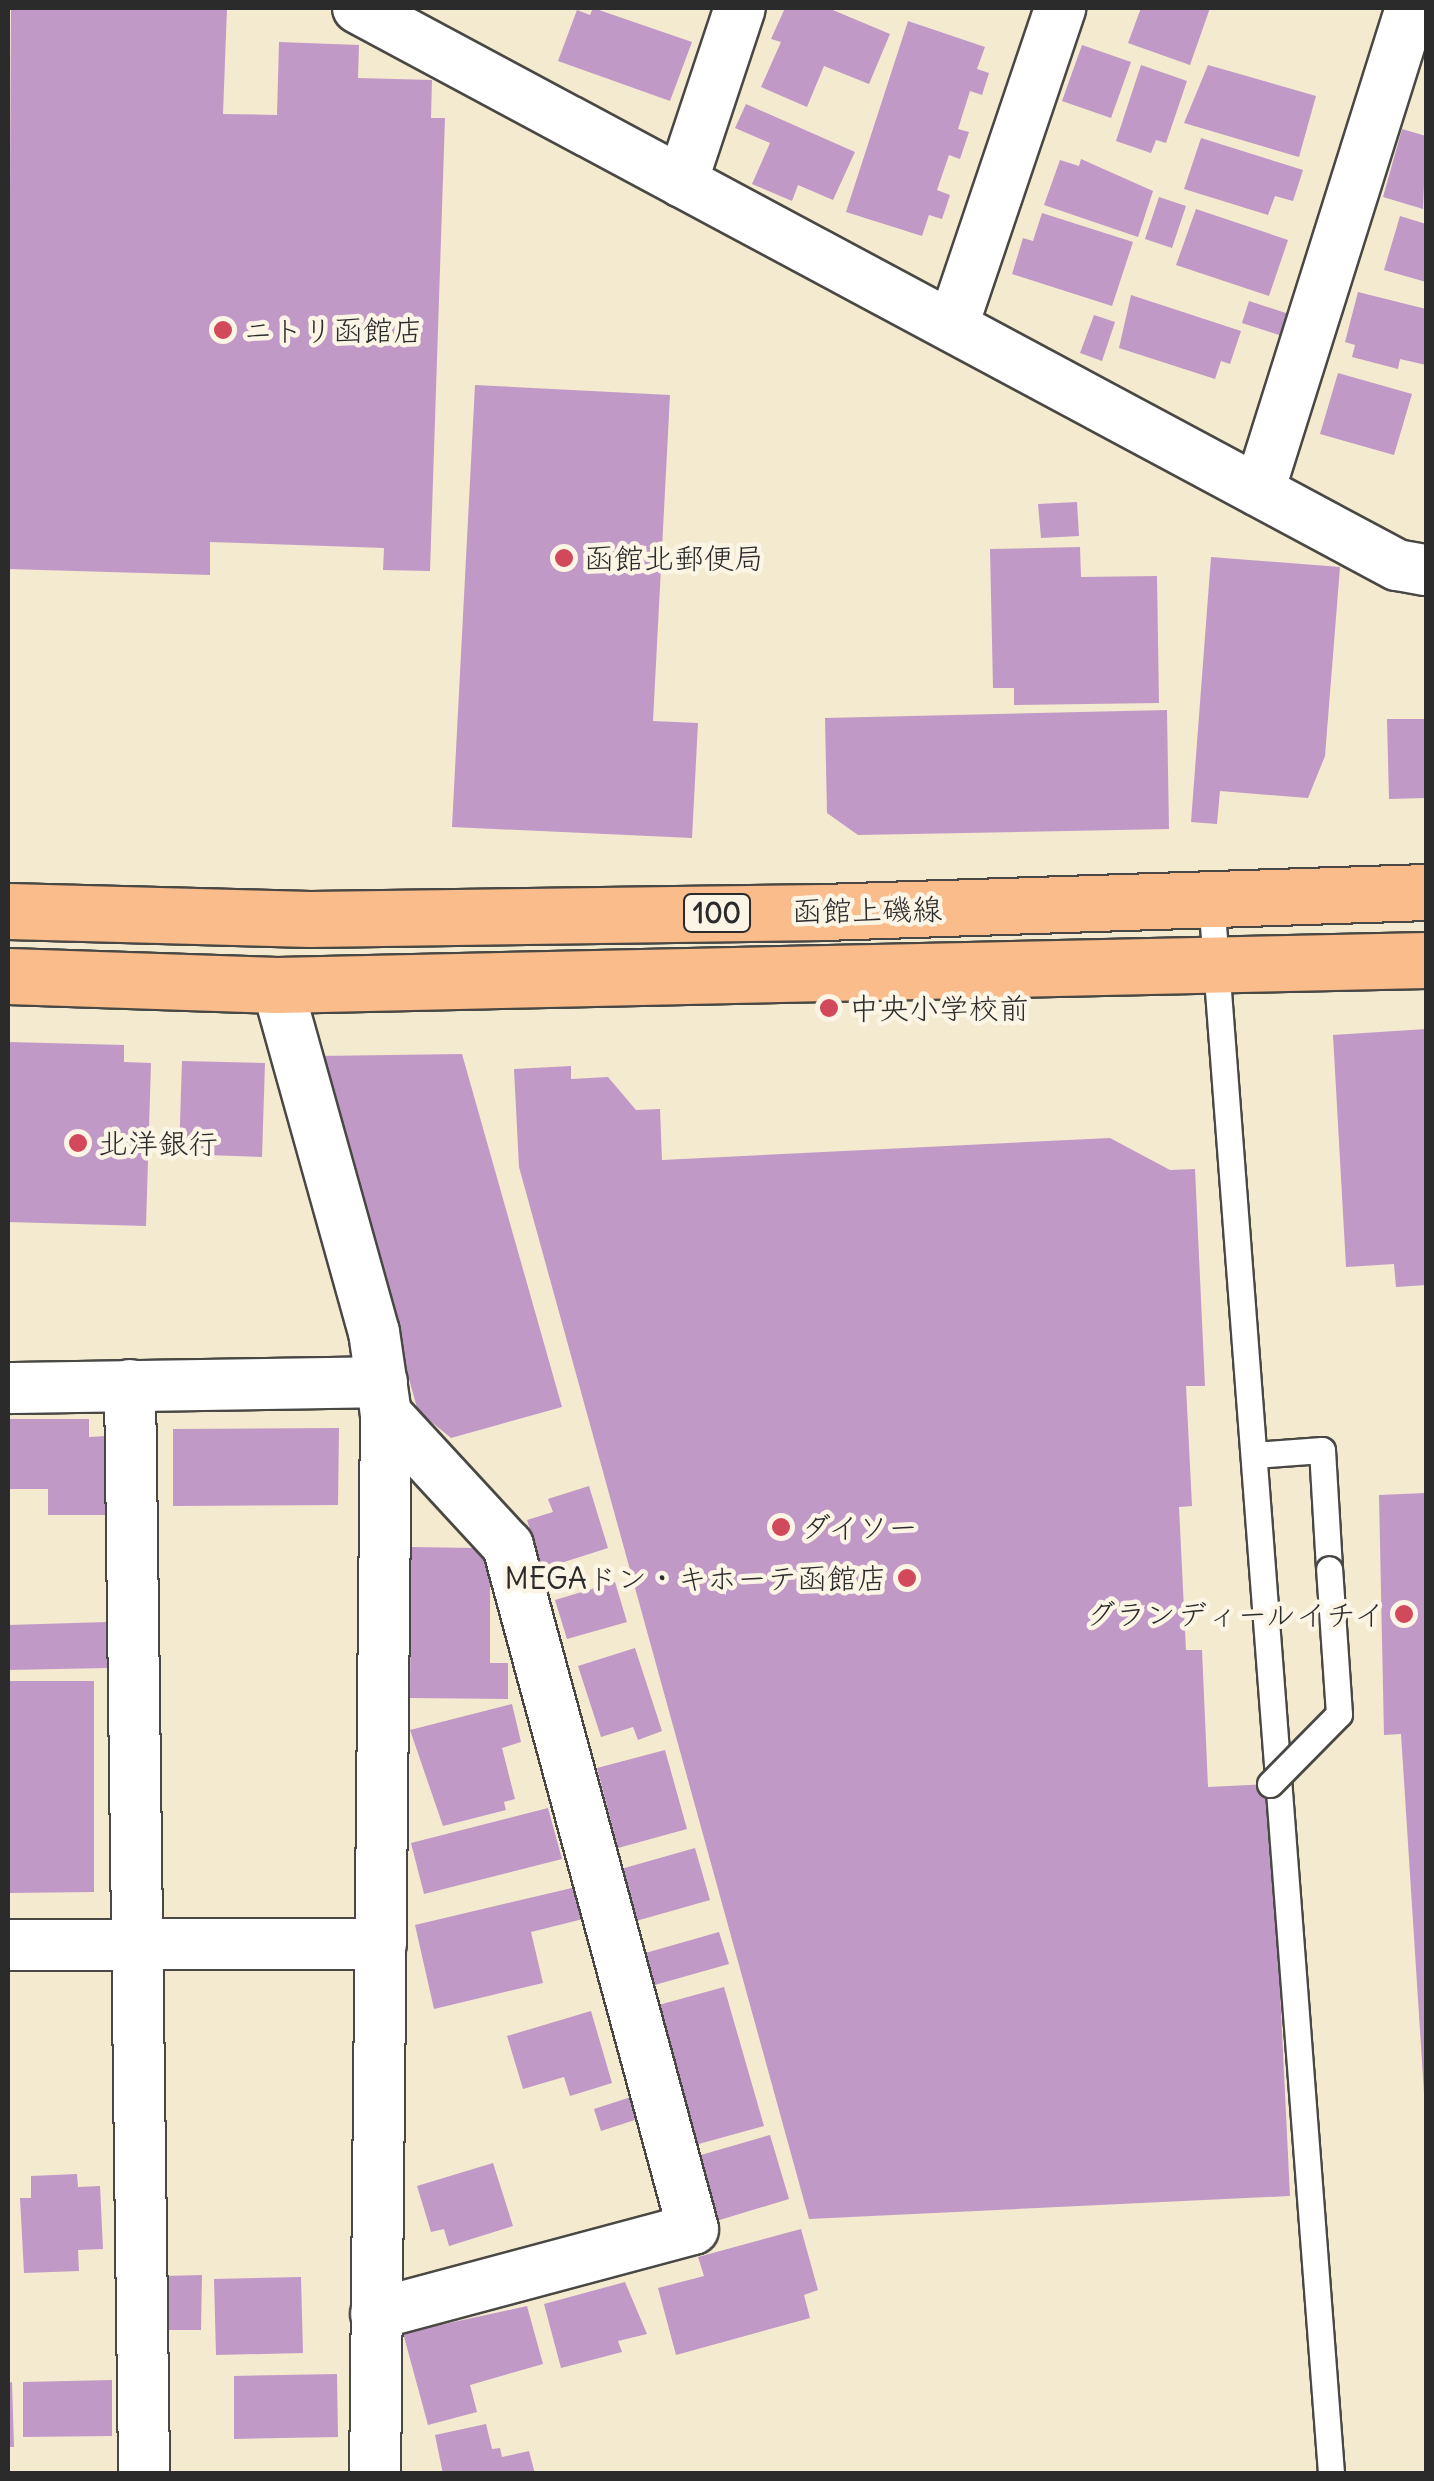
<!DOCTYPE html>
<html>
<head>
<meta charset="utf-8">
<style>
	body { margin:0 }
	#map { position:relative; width:1434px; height:2481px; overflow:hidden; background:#f3ead0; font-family:Delius,"Klee One",sans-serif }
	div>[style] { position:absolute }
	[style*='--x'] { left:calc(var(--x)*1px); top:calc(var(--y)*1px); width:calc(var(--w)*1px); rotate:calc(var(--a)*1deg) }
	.building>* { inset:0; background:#c199c6 }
	.roads { filter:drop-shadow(2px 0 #494844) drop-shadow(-2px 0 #494844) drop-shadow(0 2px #494844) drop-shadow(0 -2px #494844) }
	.lane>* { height:25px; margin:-12.5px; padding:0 12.5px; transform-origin:12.5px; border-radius:12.5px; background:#fff }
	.street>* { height:50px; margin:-25px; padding:0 25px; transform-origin:25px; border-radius:25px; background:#fff }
	.primary>* { height:55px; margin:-27.5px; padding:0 27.5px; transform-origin:27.5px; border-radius:27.5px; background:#f9bc8a }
	.bridges { filter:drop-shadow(2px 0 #494844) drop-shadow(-2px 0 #494844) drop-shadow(0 2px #494844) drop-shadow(0 -2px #494844) }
	.lane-bridge>* { height:25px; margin:-12.5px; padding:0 12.5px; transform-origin:12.5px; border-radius:12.5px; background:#fff }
	.dots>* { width:28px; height:28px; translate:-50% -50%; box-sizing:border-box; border:5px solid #fcf5e5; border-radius:50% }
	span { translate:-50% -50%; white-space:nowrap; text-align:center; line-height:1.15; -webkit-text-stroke:9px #fcf5e5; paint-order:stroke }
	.shield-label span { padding:2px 8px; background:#fcf5e5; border:2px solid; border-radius:8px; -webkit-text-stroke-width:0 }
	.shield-label { font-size:28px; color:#2b2b2b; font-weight:700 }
	.poi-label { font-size:30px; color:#2b2b2b }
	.left { translate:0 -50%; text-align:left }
	.right { translate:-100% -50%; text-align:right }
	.street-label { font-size:30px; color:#2b2b2b }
	.frame { position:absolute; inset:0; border:10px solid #2b2b2b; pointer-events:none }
</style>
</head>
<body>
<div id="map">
	<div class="building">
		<div style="clip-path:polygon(11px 8px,227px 8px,223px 114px,277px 115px,279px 42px,359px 45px,358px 78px,432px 80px,431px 118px,445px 118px,430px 571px,383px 570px,384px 548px,210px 542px,210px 575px,8px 569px)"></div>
		<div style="clip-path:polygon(593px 8px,692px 42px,670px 101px,558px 61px,577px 10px,590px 15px)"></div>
		<div style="clip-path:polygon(785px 8px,828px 8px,890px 34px,869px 84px,824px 66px,807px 107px,761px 87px,781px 42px,771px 39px)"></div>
		<div style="clip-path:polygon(1141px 8px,1210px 8px,1190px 65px,1128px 43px)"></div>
		<div style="clip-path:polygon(908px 21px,985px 47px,977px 69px,989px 73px,982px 95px,970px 91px,958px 129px,969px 132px,960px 159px,949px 155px,937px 190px,950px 195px,942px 219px,929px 215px,922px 236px,846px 212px)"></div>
		<div style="clip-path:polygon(1082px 45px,1131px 62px,1111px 118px,1062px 101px)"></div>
		<div style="clip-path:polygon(1141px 65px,1187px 81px,1166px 143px,1156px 140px,1151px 153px,1116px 141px)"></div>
		<div style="clip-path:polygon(1208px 65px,1316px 96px,1299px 157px,1184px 123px)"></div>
		<div style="clip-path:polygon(746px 104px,855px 152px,833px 200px,798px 185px,792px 201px,752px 184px,770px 143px,735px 128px)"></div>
		<div style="clip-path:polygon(1402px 129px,1426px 136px,1423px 209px,1383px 197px)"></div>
		<div style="clip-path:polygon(1201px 138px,1303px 170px,1293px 201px,1275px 196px,1268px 215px,1184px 189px)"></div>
		<div style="clip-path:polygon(1081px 159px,1153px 191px,1138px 237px,1044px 205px,1060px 160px,1079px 166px)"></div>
		<div style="clip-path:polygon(1159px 197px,1186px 206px,1172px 248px,1145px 239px)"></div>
		<div style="clip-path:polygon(1196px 209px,1288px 240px,1269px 296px,1176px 265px)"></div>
		<div style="clip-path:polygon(1042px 213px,1133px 242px,1112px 306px,1012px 274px,1023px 238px,1033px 241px)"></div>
		<div style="clip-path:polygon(1400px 216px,1426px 224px,1426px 282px,1384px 270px)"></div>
		<div style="clip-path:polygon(1358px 292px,1426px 309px,1426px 365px,1400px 359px,1398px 369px,1352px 357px,1355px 345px,1345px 342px)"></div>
		<div style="clip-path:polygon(1131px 295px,1241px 331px,1230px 364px,1221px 361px,1215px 379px,1119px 348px)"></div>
		<div style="clip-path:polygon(1249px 301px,1289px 314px,1282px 336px,1242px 323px)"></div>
		<div style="clip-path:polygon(1094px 315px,1115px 322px,1102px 361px,1080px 353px)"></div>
		<div style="clip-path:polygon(1338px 373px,1412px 394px,1394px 455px,1320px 434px)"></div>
		<div style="clip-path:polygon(475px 385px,670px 395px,653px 721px,698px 723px,692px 838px,452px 827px)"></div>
		<div style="clip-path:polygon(1077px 502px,1079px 536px,1041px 538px,1038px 504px)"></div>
		<div style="clip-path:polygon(1080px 547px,1081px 577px,1157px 576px,1159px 703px,1014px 705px,1014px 688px,993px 688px,990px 549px)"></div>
		<div style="clip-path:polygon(1211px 557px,1340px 567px,1325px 756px,1308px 798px,1220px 791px,1217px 824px,1191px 822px)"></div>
		<div style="clip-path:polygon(1167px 710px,1169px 829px,858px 835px,827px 813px,825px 718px)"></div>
		<div style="clip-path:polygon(1387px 719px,1426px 719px,1426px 798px,1389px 799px)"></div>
		<div style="clip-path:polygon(1426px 1029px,1426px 1285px,1396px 1287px,1394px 1264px,1346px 1267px,1333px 1035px)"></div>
		<div style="clip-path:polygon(8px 1042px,124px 1045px,124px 1062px,151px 1063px,146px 1226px,8px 1222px)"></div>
		<div style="clip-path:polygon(462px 1054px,562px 1407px,451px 1438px,418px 1411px,318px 1056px)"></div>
		<div style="clip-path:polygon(182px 1061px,265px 1063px,262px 1157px,179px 1154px)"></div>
		<div style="clip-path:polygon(571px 1066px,571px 1079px,608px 1077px,636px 1110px,660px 1109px,662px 1160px,1110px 1138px,1170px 1170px,1195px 1169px,1205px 1386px,1186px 1386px,1192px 1506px,1179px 1507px,1186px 1650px,1202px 1650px,1208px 1787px,1270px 1784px,1290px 2196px,809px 2219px,519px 1167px,514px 1069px)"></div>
		<div style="clip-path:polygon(8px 1419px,89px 1419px,89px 1437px,106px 1436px,106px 1515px,48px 1515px,48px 1489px,8px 1489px)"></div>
		<div style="clip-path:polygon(339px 1428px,338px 1505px,173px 1506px,173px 1429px)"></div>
		<div style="clip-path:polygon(589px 1486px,608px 1548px,542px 1569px,527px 1520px,553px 1512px,548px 1499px)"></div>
		<div style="clip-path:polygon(1426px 1493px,1426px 2093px,1424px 2093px,1401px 1734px,1384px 1735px,1379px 1495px)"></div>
		<div style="clip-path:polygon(411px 1547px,476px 1548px,490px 1571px,490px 1663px,508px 1663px,508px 1699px,410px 1698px)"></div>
		<div style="clip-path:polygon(615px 1582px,627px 1622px,567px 1639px,555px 1600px)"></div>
		<div style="clip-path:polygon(107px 1622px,108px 1668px,8px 1670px,8px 1625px)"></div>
		<div style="clip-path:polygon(635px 1648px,662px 1731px,638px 1740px,633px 1727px,601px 1737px,578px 1666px)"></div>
		<div style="clip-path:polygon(8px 1681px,94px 1681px,94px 1892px,8px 1893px)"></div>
		<div style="clip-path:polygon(512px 1704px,521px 1742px,502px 1748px,515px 1799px,504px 1802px,506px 1810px,443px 1826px,410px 1730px)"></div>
		<div style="clip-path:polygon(665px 1750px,687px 1829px,618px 1848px,597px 1768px)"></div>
		<div style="clip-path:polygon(548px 1808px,562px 1859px,424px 1894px,411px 1843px)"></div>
		<div style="clip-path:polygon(695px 1848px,710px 1900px,636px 1921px,621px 1869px)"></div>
		<div style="clip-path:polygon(576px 1887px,583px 1919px,531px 1932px,543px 1983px,434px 2009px,415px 1925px)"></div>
		<div style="clip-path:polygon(719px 1932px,729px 1964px,651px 1986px,642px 1954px)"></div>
		<div style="clip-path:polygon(724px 1987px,764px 2126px,695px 2145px,655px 2006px)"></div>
		<div style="clip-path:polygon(591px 2011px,612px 2083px,570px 2096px,564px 2077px,523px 2089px,507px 2036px)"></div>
		<div style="clip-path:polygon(634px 2096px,641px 2118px,601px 2131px,594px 2109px)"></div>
		<div style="clip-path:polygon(770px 2135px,789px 2199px,713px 2222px,694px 2157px)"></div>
		<div style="clip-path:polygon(493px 2163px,513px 2226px,449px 2246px,444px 2229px,431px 2232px,417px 2186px)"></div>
		<div style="clip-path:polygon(77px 2174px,78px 2187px,100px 2186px,103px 2249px,78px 2250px,79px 2271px,24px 2273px,20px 2198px,31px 2198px,31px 2176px)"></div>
		<div style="clip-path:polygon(801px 2229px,818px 2290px,804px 2295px,810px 2318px,676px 2355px,658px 2288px,704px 2276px,698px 2257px)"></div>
		<div style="clip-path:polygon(202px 2275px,201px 2330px,164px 2330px,165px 2276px)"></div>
		<div style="clip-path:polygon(301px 2277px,303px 2353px,216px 2355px,214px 2279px)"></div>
		<div style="clip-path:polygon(625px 2282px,647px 2334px,618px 2341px,622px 2352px,561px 2368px,544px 2304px)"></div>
		<div style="clip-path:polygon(527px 2306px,543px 2364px,470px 2385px,477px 2412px,428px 2425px,403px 2333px)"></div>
		<div style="clip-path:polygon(337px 2374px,338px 2437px,234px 2439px,234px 2376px)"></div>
		<div style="clip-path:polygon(112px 2380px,112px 2436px,23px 2437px,23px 2382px)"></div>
		<div style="clip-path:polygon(12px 2382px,14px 2447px,8px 2447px,8px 2383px)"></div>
		<div style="clip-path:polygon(486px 2424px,492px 2449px,500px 2448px,502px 2457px,529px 2451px,535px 2474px,443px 2474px,435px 2435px)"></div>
	</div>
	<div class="roads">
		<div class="lane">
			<div style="--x:1211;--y:899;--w:1580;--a:85.64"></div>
			<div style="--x:1254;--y:1455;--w:68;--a:-4.2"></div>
			<div style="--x:1322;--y:1450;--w:119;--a:86.6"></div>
		</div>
		<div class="street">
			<div style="--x:358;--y:8;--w:1179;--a:28.2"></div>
			<div style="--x:1397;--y:565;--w:29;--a:10"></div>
			<div style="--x:682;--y:182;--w:183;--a:-71.6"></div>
			<div style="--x:953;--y:325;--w:335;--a:-71.3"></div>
			<div style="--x:1259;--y:491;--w:506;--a:-72.53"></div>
			<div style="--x:277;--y:985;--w:360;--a:74.4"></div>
			<div style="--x:374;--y:1332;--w:83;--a:81.7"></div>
			<div style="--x:386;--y:1414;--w:1060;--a:90.59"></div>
			<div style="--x:130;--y:1385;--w:1089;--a:89.26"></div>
			<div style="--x:8;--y:1388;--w:374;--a:-0.9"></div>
			<div style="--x:8;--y:1945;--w:373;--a:-0.2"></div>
			<div style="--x:376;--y:2314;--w:328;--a:-15"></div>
			<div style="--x:693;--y:2229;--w:708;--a:-105.16"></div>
			<div style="--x:508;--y:1546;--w:180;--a:-132.7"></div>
		</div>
		<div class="primary">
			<div style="--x:8;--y:911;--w:302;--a:1.5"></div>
			<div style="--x:310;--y:919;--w:513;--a:-0.78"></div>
			<div style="--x:823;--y:912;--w:603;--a:-1.9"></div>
			<div style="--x:8;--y:976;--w:269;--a:1.9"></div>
			<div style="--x:277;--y:985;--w:1149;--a:-1.25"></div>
		</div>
	</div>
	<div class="bridges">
		<div class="lane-bridge">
			<div style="--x:1270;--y:1784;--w:98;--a:-45.4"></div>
			<div style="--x:1339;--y:1714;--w:145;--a:-93.9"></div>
		</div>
	</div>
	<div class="dots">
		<div style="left:223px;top:330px;background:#d1495b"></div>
		<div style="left:564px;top:558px;background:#d1495b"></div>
		<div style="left:829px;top:1008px;background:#d1495b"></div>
		<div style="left:78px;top:1143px;background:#d1495b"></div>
		<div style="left:781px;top:1527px;background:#d1495b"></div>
		<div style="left:907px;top:1578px;background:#d1495b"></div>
		<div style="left:1404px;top:1614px;background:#d1495b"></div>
	</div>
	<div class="shield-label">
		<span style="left:717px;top:913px">100</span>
	</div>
	<div class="poi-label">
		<span class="left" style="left:243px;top:330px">ニトリ函館店</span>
		<span class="left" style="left:584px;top:558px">函館北郵便局</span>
		<span class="left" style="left:849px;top:1008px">中央小学校前</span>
		<span class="left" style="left:98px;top:1143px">北洋銀行</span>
		<span class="left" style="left:801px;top:1527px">ダイソー</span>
		<span class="right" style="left:887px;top:1578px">MEGAドン・キホーテ函館店</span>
		<span class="right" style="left:1384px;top:1614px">グランディールイチイ</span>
	</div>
	<div class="street-label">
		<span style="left:867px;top:910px;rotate:-1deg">函館上磯線</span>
	</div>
	<div class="frame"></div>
</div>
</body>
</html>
